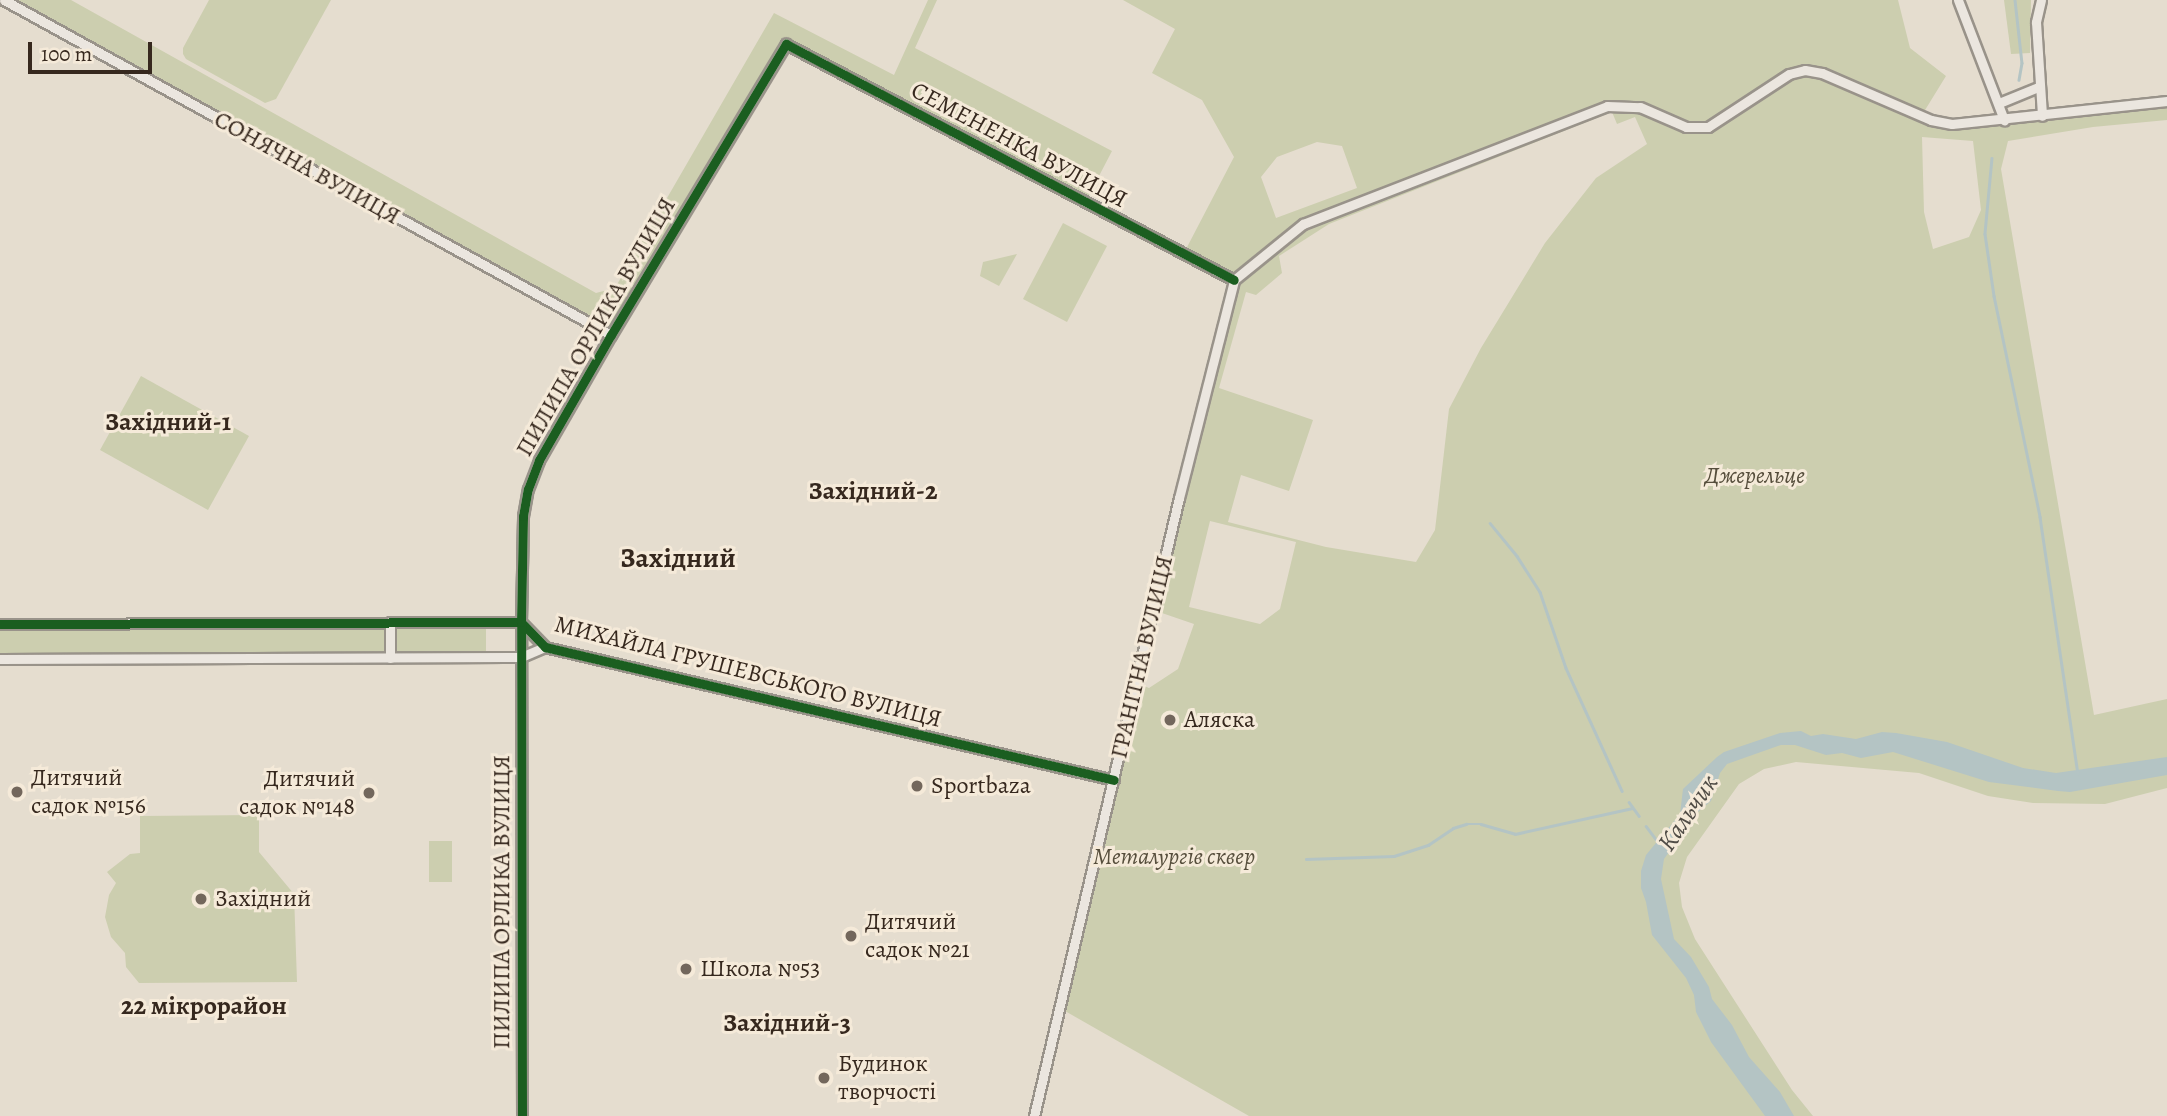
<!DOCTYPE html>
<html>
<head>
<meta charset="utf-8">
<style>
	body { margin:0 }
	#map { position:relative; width:2167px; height:1116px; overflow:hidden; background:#e5ddcf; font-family:Alegreya,serif }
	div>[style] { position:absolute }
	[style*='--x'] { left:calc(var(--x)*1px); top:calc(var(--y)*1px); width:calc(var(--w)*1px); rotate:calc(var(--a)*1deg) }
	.green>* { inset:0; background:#ccceaf }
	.water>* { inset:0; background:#b4c4c4 }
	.stream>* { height:2.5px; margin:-1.25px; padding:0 1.25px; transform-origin:1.25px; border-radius:1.25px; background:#b4c4c4 }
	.roads { filter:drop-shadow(2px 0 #99938a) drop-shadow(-2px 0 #99938a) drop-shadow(0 2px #99938a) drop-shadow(0 -2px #99938a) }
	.minor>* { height:9px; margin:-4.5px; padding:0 4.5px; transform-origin:4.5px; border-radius:4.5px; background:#ebe6df }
	.cycleway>* { height:9px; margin:-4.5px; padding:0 4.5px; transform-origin:4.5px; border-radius:4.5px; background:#1b5e20 }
	.dots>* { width:19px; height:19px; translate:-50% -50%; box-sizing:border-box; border:4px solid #f5ead9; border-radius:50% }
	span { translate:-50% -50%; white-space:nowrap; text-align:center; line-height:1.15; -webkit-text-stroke:6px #f5ead9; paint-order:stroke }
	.street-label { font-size:24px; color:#36281e }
	.park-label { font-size:24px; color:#564e3c; font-style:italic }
	.poi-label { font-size:24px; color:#36281e }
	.left { translate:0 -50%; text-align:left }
	.right { translate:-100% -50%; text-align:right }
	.neighbourhood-label { font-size:26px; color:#36281e; font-weight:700 }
	.water-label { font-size:26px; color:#504c46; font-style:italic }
	.quarter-label { font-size:28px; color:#36281e; font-weight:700 }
	.scale { position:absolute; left:28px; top:42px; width:124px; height:32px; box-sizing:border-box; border:4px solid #36281e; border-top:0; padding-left:9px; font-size:21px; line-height:24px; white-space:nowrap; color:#36281e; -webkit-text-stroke:5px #f5ead9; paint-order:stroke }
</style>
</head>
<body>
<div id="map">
	<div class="green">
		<div style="clip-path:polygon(13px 0,71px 0,596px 293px,615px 288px,774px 13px,894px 75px,928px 0,937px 0,915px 48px,1112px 151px,1087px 199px,785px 40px,609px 330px)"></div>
		<div style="clip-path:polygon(209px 0,331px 0,276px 99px,265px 103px,186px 59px,183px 54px,183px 48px)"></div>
		<div style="clip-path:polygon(evenodd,1123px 0,1898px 0,1910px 48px,1946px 76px,1922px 115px,1942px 123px,2167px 101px,2167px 120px,2093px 127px,2008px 141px,2001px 169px,2094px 715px,2167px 699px,2167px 788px,2105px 804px,2033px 803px,1988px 796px,1919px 773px,1796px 762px,1764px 769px,1739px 784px,1687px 857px,1679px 883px,1682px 907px,1695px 939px,1792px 1090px,1813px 1116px,1249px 1116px,1065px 1011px,1040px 1116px,1034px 1116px,1234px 280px,1185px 251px,1234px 157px,1202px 100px,1152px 73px,1175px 29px,1123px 0,1612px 112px,1617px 124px,1635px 117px,1647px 144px,1596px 178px,1545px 243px,1481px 348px,1449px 409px,1435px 530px,1416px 562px,1326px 547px,1228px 522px,1241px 475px,1289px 491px,1313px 420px,1219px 388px,1246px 292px,1256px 295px,1282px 273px,1279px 256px,1329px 224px,1612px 112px,1123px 0,1922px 137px,1973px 141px,1981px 210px,1969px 237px,1933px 249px,1924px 212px,1922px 137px,1123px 0,1317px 142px,1342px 146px,1357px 188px,1276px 218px,1261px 177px,1277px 157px,1317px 142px,1123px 0,1210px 521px,1296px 542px,1280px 609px,1260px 624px,1189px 607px,1210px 521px,1123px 0,1159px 612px,1194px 624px,1178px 669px,1149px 688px,1142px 685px,1159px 612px)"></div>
		<div style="clip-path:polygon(2004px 0,2031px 0,2030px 53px,2011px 54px)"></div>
		<div style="clip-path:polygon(1063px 223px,1107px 246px,1067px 322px,1023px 299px)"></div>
		<div style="clip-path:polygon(1017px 254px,999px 286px,980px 276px,983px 262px)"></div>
		<div style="clip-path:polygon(141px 376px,249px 436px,208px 510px,100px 450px)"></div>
		<div style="clip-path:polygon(386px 626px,386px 654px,0 655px,0 628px)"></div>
		<div style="clip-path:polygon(395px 626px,486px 626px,486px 653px,395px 654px)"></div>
		<div style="clip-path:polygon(259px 815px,259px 852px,294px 894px,297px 982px,139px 983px,126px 967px,125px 953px,111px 937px,105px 917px,109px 895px,116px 883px,107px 872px,130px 854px,140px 853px,140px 816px)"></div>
		<div style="clip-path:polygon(429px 841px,452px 841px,452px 882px,429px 882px)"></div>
	</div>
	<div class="water">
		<div style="clip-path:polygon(1801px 731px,1811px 736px,1823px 734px,1856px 739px,1882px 732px,1896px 733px,1947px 742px,2023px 768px,2056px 773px,2167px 757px,2167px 775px,2070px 792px,2058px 791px,1989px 782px,1893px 752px,1861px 758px,1842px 753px,1826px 755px,1795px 745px,1781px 745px,1727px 764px,1720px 773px,1711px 801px,1698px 812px,1664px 859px,1661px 879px,1674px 939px,1691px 957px,1709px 987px,1712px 999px,1732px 1025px,1749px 1057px,1780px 1092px,1794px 1116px,1765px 1116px,1711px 1042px,1696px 1012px,1694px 995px,1686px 978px,1652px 935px,1646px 902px,1641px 888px,1641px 871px,1646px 855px,1680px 814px,1683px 789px,1717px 757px,1724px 752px,1780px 733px)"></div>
	</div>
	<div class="stream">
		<div style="--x:2015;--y:0;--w:63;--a:83.7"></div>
		<div style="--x:2022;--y:63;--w:17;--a:100"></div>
		<div style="--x:1992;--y:158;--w:76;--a:95.3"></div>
		<div style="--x:1985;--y:234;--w:63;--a:81.7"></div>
		<div style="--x:1994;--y:296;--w:226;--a:78.2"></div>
		<div style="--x:2040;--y:517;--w:259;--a:81.6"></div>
		<div style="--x:1490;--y:523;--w:43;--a:50.7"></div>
		<div style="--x:1517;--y:556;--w:43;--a:57.4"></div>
		<div style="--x:1540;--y:592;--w:80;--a:71.1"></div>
		<div style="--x:1566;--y:668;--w:135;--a:65.5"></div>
		<div style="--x:1629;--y:802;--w:17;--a:54"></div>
		<div style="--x:1646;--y:826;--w:21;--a:53"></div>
		<div style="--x:1306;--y:859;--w:88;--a:-2"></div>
		<div style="--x:1394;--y:856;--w:36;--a:-18"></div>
		<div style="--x:1428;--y:845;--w:30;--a:-34"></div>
		<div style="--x:1453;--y:828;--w:14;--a:-17"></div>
		<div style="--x:1466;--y:824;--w:15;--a:0"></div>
		<div style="--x:1481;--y:824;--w:35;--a:16"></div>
		<div style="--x:1515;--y:834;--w:120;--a:-12.5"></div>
	</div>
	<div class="roads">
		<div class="minor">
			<div style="--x:4;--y:0;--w:693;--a:28.89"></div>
			<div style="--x:1958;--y:0;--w:129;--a:69"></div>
			<div style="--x:2041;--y:0;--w:23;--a:103"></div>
			<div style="--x:2036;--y:22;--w:94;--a:86.3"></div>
			<div style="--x:1999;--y:103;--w:42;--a:-22.3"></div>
			<div style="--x:1234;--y:280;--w:89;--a:-39.1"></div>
			<div style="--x:1303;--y:224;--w:326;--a:-21.2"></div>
			<div style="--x:1607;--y:106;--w:33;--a:2"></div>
			<div style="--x:1640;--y:107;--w:50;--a:23.5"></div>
			<div style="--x:1686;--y:127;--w:22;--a:0"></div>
			<div style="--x:1708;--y:127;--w:97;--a:-33.2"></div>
			<div style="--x:1789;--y:74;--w:16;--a:-14"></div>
			<div style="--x:1805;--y:70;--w:17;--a:10"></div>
			<div style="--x:1822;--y:73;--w:119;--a:23.3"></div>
			<div style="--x:1931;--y:120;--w:21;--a:11"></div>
			<div style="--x:1952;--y:124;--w:216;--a:-6.1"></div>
			<div style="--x:390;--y:622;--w:36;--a:90"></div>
			<div style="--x:0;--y:624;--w:521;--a:-0.22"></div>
			<div style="--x:521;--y:622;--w:35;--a:46"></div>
			<div style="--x:545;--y:647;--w:584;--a:13.16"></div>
			<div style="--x:0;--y:659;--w:521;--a:-0.22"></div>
			<div style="--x:521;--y:657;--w:26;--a:-23"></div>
			<div style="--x:522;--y:1116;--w:494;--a:-90.1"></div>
			<div style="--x:521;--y:622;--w:106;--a:-88.9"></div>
			<div style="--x:523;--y:516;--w:27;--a:-80"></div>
			<div style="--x:528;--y:489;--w:31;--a:-69"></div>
			<div style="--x:539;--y:460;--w:144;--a:-60.1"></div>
			<div style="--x:611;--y:335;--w:340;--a:-59"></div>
			<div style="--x:786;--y:44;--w:506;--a:27.78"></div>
			<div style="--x:1034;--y:1116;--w:635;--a:-76.8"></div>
			<div style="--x:1179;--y:498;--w:225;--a:-75.8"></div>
		</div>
	</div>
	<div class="cycleway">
		<div style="--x:0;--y:624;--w:521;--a:-0.22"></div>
		<div style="--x:521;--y:622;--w:35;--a:46"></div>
		<div style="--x:545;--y:647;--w:584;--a:13.16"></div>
		<div style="--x:522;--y:1116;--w:494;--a:-90.1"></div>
		<div style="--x:521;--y:622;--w:106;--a:-88.9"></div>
		<div style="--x:523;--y:516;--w:27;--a:-80"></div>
		<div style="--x:528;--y:489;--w:31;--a:-69"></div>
		<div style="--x:539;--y:460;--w:144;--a:-60.1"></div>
		<div style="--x:611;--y:335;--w:340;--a:-59"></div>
		<div style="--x:786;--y:44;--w:506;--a:27.78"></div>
	</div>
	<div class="dots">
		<div style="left:1170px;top:720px;background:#73675c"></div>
		<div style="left:917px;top:786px;background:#73675c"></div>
		<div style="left:17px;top:792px;background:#73675c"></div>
		<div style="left:369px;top:793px;background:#73675c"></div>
		<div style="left:201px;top:899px;background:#73675c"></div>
		<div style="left:851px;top:936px;background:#73675c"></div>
		<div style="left:686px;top:969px;background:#73675c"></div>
		<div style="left:824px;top:1078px;background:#73675c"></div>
	</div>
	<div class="street-label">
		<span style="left:1019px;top:145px;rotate:28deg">СЕМЕНЕНКА ВУЛИЦЯ</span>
		<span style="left:307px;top:168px;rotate:29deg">СОНЯЧНА ВУЛИЦЯ</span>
		<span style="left:596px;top:327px;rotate:-60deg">ПИЛИПА ОРЛИКА ВУЛИЦЯ</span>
		<span style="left:1142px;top:657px;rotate:-77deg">ГРАНІТНА ВУЛИЦЯ</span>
		<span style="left:748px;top:672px;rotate:14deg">МИХАЙЛА ГРУШЕВСЬКОГО ВУЛИЦЯ</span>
		<span style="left:502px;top:902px;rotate:-90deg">ПИЛИПА ОРЛИКА ВУЛИЦЯ</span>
	</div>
	<div class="park-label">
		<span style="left:1755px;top:476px">Джерельце</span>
		<span style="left:1174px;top:857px">Металургів сквер</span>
	</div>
	<div class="poi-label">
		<span class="left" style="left:1184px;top:720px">Аляска</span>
		<span class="left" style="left:31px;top:792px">Дитячий<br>садок №156</span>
		<span class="right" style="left:355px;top:793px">Дитячий<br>садок №148</span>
		<span class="left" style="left:931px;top:786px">Sportbaza</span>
		<span class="left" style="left:215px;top:899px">Західний</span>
		<span class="left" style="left:865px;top:936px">Дитячий<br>садок №21</span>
		<span class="left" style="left:700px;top:969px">Школа №53</span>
		<span class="left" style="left:838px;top:1078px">Будинок<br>творчості</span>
	</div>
	<div class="neighbourhood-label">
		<span style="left:168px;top:422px">Західний-1</span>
		<span style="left:873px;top:491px">Західний-2</span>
		<span style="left:204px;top:1006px">22 мікрорайон</span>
		<span style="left:787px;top:1023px">Західний-3</span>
	</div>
	<div class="water-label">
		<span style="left:1688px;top:813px;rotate:-56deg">Кальчик</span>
	</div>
	<div class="quarter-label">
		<span style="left:678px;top:558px">Західний</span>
	</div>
	<div class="scale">100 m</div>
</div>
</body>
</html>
